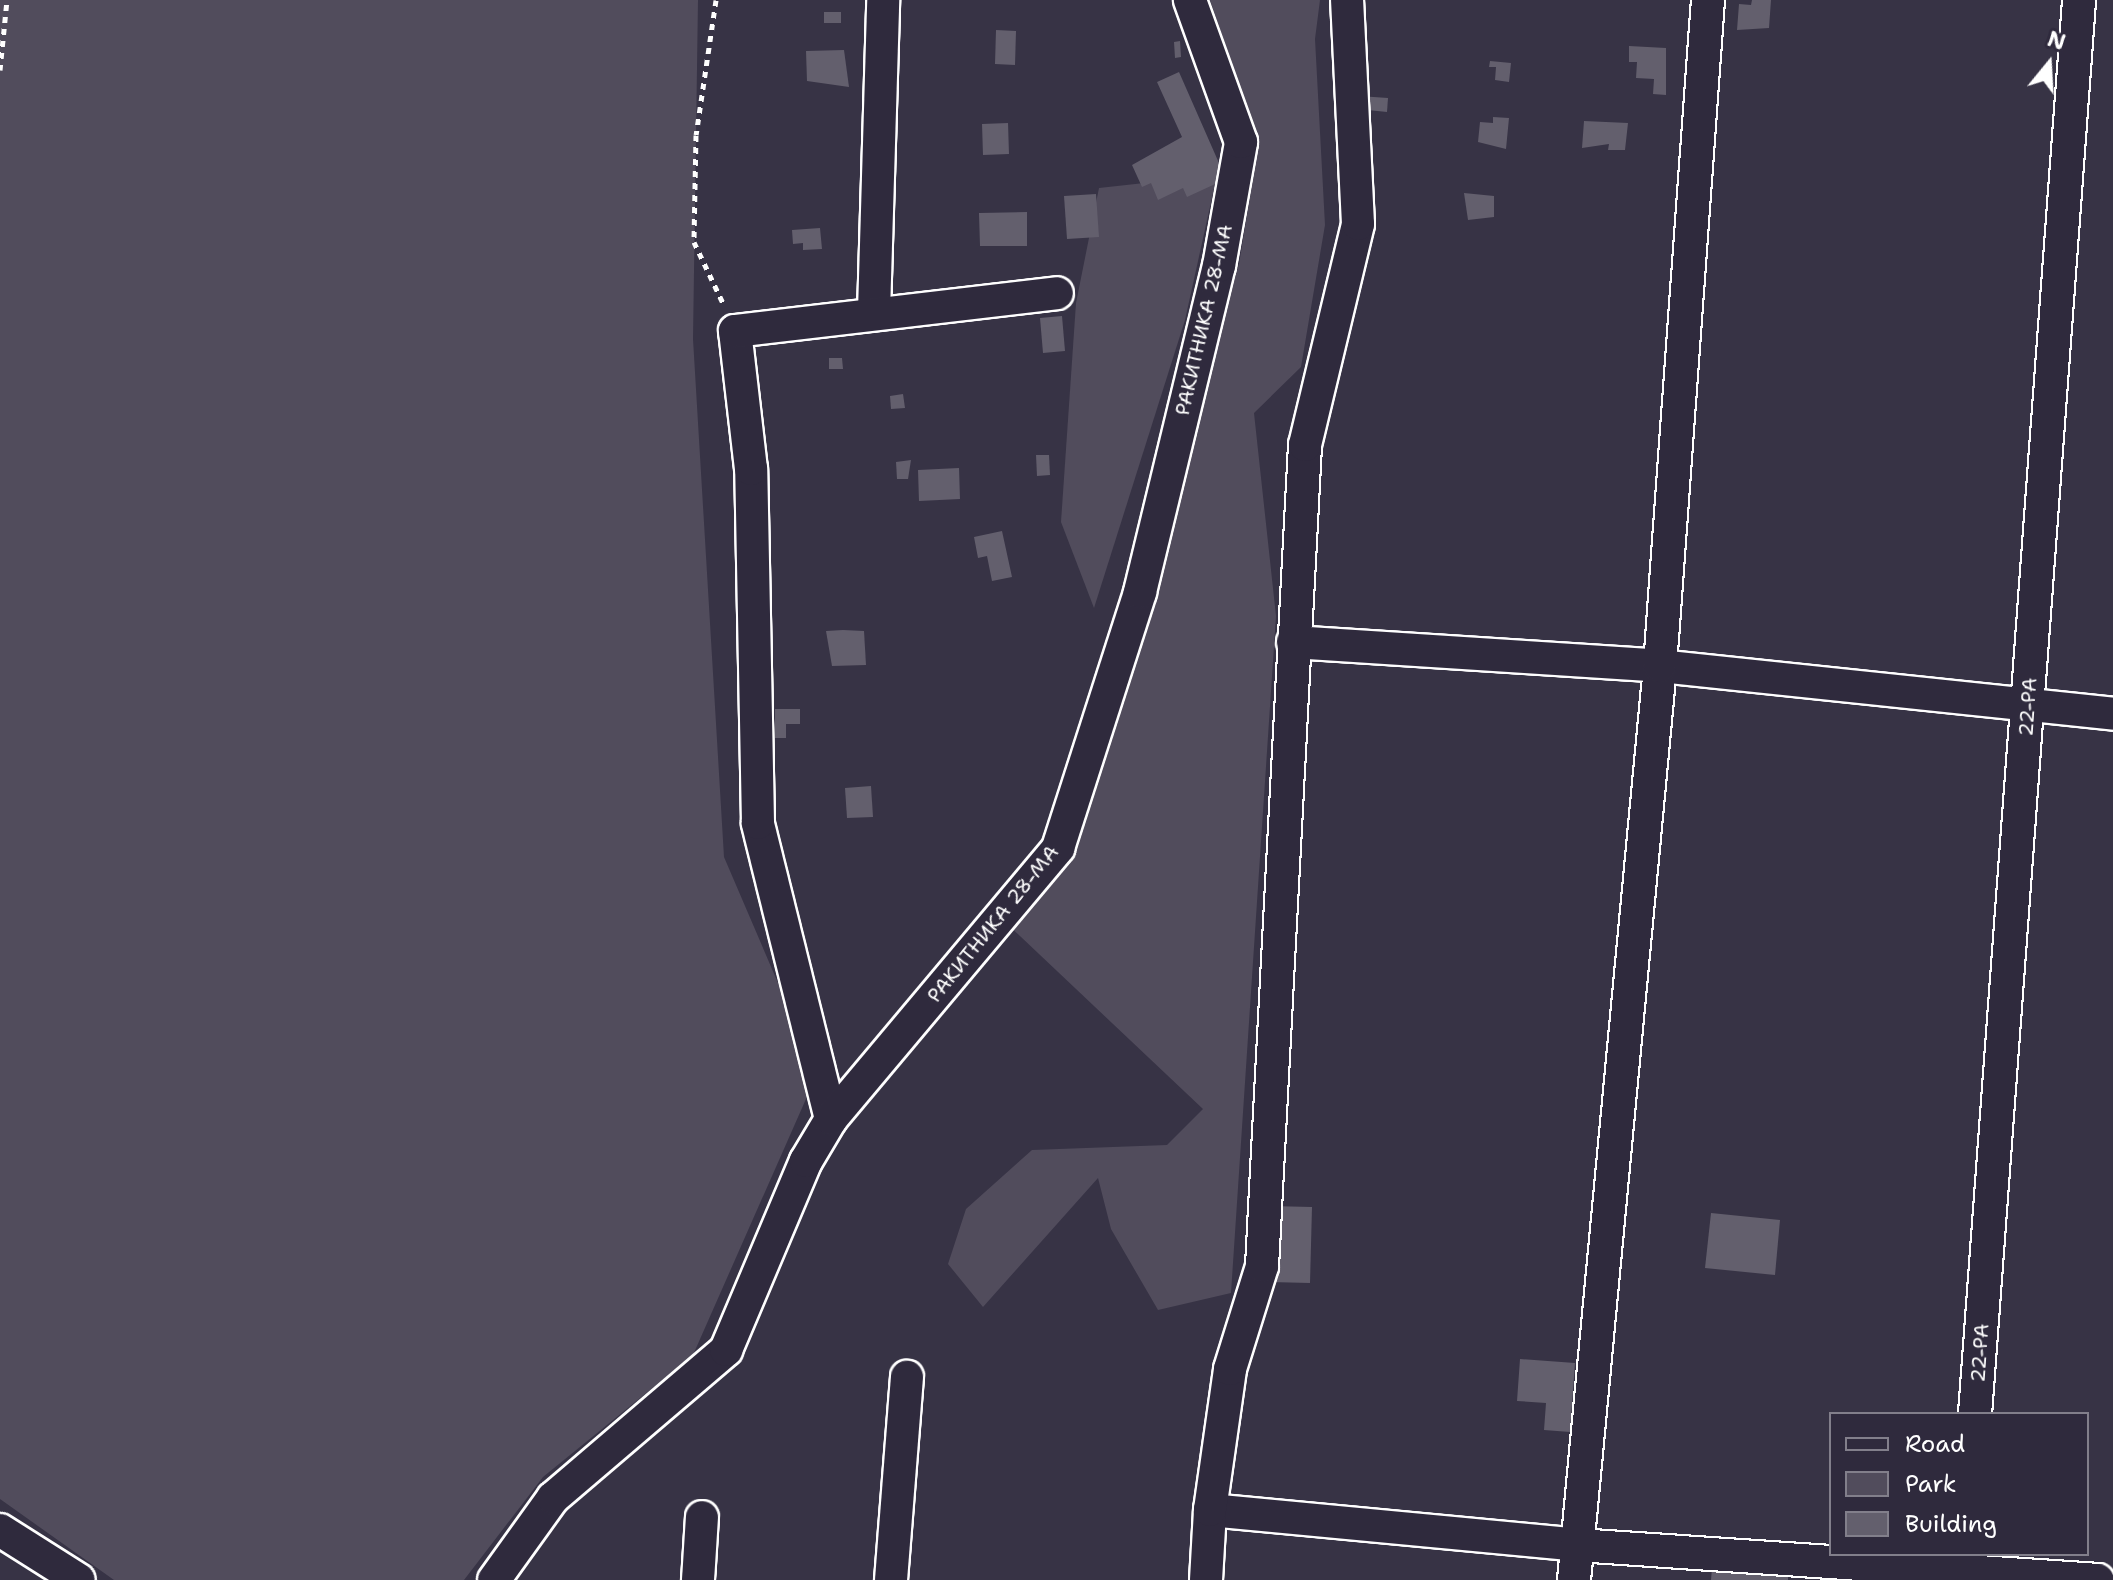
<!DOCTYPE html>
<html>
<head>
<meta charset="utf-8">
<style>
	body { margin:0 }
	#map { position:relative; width:2113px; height:1580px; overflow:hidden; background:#373345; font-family:"Shantell Sans",sans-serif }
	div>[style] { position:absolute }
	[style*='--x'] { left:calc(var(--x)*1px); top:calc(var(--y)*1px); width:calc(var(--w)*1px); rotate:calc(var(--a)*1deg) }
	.green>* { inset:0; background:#514c5c }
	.building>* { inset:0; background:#635f6d }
	.path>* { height:5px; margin-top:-2.5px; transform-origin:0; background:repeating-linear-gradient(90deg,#fff 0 6px,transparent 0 12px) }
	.roads { filter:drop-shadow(2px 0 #fff) drop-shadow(-2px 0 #fff) drop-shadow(0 2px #fff) drop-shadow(0 -2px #fff) }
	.minor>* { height:32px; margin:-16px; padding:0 16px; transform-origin:16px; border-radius:16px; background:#2f2a3d }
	span { translate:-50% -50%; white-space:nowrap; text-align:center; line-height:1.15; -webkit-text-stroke:6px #2f2a3d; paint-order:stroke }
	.street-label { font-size:20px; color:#fff }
	.legend { position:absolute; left:1829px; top:1412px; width:260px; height:144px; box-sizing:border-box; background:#2f2a3d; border:2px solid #827f8b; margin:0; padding:10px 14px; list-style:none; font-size:24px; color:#fff }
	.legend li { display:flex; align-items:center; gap:16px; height:40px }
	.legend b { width:40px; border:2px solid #827f8b }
	.north { position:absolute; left:2009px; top:24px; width:80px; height:80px; -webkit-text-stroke:6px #2f2a3d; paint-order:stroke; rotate:18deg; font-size:22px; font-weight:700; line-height:32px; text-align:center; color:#fff }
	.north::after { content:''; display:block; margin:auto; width:28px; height:36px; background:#fff; clip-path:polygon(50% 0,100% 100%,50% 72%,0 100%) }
</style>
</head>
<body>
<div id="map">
	<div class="green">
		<div style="clip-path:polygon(0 0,698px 0,693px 339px,724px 857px,817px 1074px,693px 1355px,543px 1477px,464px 1580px,114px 1580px,0 1499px)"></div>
		<div style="clip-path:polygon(1210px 0,1320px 0,1315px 39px,1325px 225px,1301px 367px,1254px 413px,1276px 616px,1231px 1293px,1158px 1310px,1111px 1229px,1098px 1178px,983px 1307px,948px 1264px,966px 1209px,1032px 1150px,1167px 1145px,1203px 1109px,1004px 921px,1063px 852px,1239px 264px,1259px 142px)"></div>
		<div style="clip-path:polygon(1217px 175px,1185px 320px,1094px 608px,1061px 522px,1076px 303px,1099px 188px)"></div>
	</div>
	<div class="building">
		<div style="clip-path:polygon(1752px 0,1771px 0,1769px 28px,1737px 30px,1739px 4px,1751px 5px)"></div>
		<div style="clip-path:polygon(824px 12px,841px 12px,841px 23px,824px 23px)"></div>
		<div style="clip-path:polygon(996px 30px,1016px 31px,1015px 65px,995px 64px)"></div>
		<div style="clip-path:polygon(1180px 41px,1181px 57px,1175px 58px,1174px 42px)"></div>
		<div style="clip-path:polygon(1629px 46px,1666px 48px,1666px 95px,1653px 94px,1654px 79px,1636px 78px,1637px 62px,1629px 62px)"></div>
		<div style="clip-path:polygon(844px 50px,849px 87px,807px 81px,806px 51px)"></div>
		<div style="clip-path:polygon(1490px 61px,1511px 63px,1509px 82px,1495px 80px,1496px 67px,1489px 67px)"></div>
		<div style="clip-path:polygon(1179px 72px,1226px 179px,1187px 197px,1183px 188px,1158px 200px,1151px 183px,1142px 187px,1132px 165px,1182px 137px,1157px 82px)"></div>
		<div style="clip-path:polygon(1359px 96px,1388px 98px,1387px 112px,1358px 109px)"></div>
		<div style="clip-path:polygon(1493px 117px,1509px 118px,1506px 149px,1478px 142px,1480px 122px,1493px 123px)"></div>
		<div style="clip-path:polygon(1584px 121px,1628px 123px,1625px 150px,1608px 150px,1609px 144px,1582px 148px)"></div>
		<div style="clip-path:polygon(1008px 123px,1009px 154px,983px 155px,982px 124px)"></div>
		<div style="clip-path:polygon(1464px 193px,1494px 196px,1494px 217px,1468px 220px)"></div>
		<div style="clip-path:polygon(1096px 194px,1099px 237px,1067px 239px,1064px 196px)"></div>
		<div style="clip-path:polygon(1027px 212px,1027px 246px,980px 246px,979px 213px)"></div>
		<div style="clip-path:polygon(820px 228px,822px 249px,803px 250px,803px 243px,793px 244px,792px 230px)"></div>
		<div style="clip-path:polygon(1062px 316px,1065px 351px,1043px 353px,1040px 318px)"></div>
		<div style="clip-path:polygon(829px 358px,842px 358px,843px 369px,829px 369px)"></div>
		<div style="clip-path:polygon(903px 394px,905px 408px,891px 409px,890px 396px)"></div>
		<div style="clip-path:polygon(1036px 455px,1049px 455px,1050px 475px,1037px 476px)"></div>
		<div style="clip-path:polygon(911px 460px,908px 479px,897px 479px,896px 462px)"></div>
		<div style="clip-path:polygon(959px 468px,960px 499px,919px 501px,918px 470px)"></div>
		<div style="clip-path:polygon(1002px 531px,1012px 577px,992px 581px,987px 556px,978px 558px,974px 537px)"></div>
		<div style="clip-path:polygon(843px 630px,864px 631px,866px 665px,832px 666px,826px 631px)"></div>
		<div style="clip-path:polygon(775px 709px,800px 709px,800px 724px,786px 724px,786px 738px,775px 738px)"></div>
		<div style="clip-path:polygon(871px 786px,873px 817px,847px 818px,845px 788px)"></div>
		<div style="clip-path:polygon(1268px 1206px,1312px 1207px,1310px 1283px,1266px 1282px)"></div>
		<div style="clip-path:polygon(1711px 1213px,1780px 1220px,1775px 1275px,1705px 1268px)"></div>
		<div style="clip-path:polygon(1520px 1359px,1575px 1363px,1570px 1432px,1544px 1430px,1546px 1403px,1517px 1401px)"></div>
		<div style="clip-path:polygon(1712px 1568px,1788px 1573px,1788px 1580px,1711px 1580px)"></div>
	</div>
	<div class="path">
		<div style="--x:716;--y:0;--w:136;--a:98.4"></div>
		<div style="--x:696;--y:135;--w:107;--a:91.1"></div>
		<div style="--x:694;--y:242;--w:68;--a:64.6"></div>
		<div style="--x:0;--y:70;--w:70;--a:-84.3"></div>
	</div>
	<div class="roads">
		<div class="minor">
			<div style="--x:874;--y:312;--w:312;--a:-88.3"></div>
			<div style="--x:1293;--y:642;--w:368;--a:3.7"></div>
			<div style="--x:1660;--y:666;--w:456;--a:6"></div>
			<div style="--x:831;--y:1119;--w:305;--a:-103.9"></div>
			<div style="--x:758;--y:823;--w:354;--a:-91.1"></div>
			<div style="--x:751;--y:469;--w:139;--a:-96.6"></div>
			<div style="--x:735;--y:331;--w:324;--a:-6.7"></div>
			<div style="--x:1975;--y:1414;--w:1418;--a:-85.79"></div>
			<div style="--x:1210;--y:1510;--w:369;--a:5.4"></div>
			<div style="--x:1577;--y:1545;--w:522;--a:3.84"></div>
			<div style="--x:0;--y:1530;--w:93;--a:32.3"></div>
			<div style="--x:494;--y:1580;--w:101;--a:-54.3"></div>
			<div style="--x:553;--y:1498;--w:228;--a:-40.5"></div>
			<div style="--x:726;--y:1350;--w:205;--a:-67.1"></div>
			<div style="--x:806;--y:1161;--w:49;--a:-59.2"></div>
			<div style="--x:831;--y:1119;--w:354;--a:-50"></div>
			<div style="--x:1058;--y:848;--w:269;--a:-72.2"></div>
			<div style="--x:1140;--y:592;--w:335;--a:-76.4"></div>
			<div style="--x:1219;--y:266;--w:126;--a:-79.9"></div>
			<div style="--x:1241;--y:142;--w:151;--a:-109.8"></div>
			<div style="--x:698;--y:1580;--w:63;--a:-86.4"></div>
			<div style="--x:891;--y:1580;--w:204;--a:-85.5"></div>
			<div style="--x:1206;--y:1580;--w:70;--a:-86.7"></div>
			<div style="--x:1210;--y:1510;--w:142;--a:-81.9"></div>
			<div style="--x:1230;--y:1369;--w:108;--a:-72.7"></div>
			<div style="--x:1262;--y:1266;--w:822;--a:-87"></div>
			<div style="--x:1305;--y:445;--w:227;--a:-76.5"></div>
			<div style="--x:1358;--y:224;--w:224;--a:-92.8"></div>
			<div style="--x:1574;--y:1580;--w:918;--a:-84.62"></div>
			<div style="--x:1660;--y:666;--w:668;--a:-85.88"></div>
		</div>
	</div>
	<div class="street-label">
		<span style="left:1204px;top:320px;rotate:-77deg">РАКИТНИКА 28-МА</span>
		<span style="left:2028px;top:707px;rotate:-86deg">22-РА</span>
		<span style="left:993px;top:924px;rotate:-51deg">РАКИТНИКА 28-МА</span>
		<span style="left:1980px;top:1353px;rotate:-86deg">22-РА</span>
	</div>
	<ul class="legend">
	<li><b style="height:10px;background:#2f2a3d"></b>Road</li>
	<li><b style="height:22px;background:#514c5c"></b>Park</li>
	<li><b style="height:22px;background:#635f6d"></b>Building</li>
	</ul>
	<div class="north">N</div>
</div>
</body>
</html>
